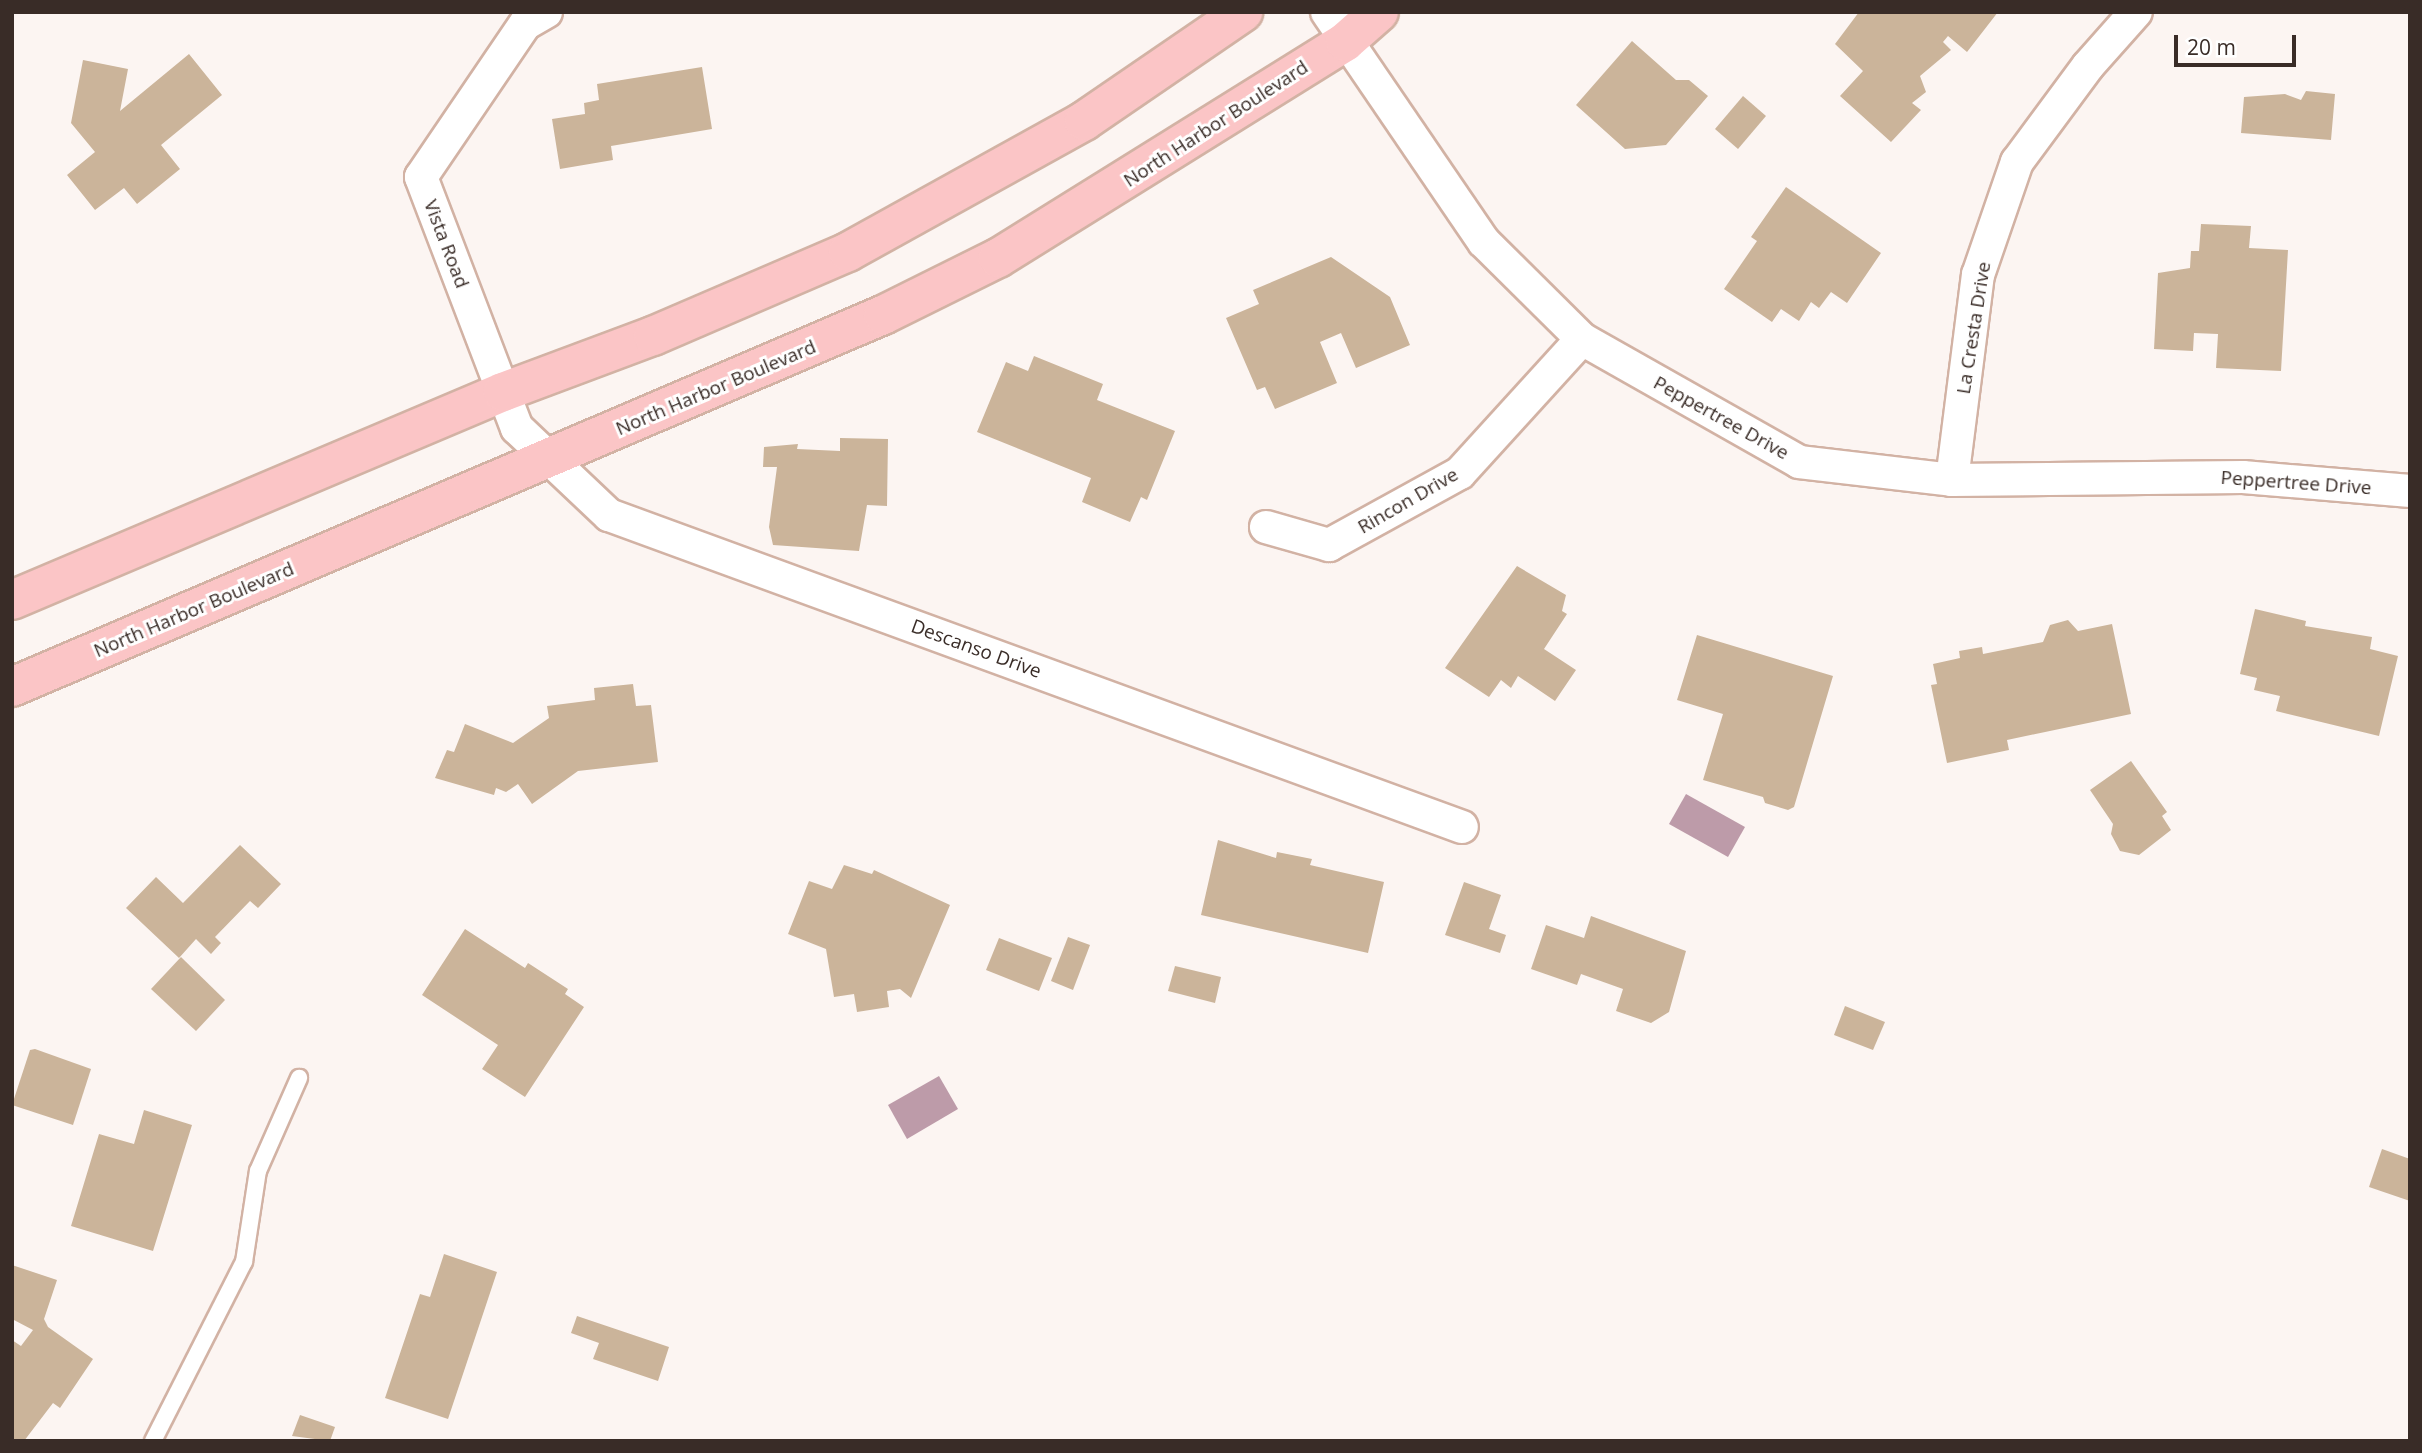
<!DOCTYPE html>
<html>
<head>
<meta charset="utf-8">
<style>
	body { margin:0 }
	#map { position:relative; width:2422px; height:1453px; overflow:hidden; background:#fcf5f2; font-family:"Open Sans",sans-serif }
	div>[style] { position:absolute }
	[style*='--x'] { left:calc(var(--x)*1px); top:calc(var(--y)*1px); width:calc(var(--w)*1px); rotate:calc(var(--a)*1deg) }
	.water>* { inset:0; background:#bd9ba9 }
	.building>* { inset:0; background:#cbb49a }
	.roads { filter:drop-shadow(2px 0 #d2b2a4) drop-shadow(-2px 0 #d2b2a4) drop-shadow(0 2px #d2b2a4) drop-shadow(0 -2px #d2b2a4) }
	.service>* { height:16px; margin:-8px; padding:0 8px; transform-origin:8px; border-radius:8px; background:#fff }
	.minor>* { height:32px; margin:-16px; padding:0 16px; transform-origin:16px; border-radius:16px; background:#fff }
	.primary>* { height:38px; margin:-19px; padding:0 19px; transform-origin:19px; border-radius:19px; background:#fbc5c6 }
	span { translate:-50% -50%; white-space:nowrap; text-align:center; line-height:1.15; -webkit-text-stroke:6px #fff; paint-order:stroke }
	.street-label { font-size:19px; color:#392c27 }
	.frame { position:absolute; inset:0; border:14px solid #392c27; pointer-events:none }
	.scale { position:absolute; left:2174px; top:35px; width:122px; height:32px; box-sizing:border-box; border:4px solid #392c27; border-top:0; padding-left:9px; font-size:21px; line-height:24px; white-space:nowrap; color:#392c27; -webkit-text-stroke:5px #fff; paint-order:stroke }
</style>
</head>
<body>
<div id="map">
	<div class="water">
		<div style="clip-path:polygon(1686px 794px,1745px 827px,1728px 857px,1669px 824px)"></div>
		<div style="clip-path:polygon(939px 1076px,958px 1109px,907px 1139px,888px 1105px)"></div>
	</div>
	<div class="building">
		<div style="clip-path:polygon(1859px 12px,1998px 12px,1967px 52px,1948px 36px,1943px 42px,1951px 50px,1920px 76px,1926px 92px,1912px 103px,1921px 110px,1891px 142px,1840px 96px,1863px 71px,1835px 44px)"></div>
		<div style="clip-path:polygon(1632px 41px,1676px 80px,1689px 80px,1708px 96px,1666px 145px,1625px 149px,1576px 105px)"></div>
		<div style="clip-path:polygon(189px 54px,222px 95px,161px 145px,180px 169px,137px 204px,124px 188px,95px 210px,67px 175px,95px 152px,71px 123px,83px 60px,128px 69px,120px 111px)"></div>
		<div style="clip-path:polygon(702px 67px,712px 129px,611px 146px,613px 160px,560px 169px,552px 119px,585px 114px,584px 103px,599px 100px,597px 84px)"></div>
		<div style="clip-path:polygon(2306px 91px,2335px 94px,2331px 140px,2241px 133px,2244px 97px,2285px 94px,2301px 100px)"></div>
		<div style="clip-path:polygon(1743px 96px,1766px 116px,1738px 149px,1715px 129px)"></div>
		<div style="clip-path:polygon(1786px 187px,1881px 253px,1847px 303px,1831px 292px,1819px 308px,1811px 302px,1799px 321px,1781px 309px,1772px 322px,1724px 289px,1757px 241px,1751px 237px)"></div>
		<div style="clip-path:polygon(2201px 224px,2251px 226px,2249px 248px,2288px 250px,2281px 371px,2216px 368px,2218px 334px,2194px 333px,2193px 351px,2154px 349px,2158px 273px,2190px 268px,2191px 251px,2199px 251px)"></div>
		<div style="clip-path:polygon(1331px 257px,1390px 297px,1410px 345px,1356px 368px,1341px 333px,1320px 342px,1337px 383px,1275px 409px,1265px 387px,1257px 390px,1226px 318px,1259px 304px,1253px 290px)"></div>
		<div style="clip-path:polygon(1034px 356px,1103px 384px,1097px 400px,1175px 431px,1147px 500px,1141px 497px,1130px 522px,1082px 502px,1091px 478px,977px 432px,1006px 362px,1028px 371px)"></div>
		<div style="clip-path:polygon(840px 438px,888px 439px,887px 506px,867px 505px,859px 551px,773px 545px,769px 527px,777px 467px,763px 467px,764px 447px,798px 444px,797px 449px,840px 451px)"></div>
		<div style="clip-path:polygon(1517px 566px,1566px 595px,1562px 611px,1567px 614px,1544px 649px,1576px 670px,1555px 701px,1518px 676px,1511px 688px,1501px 680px,1489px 697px,1445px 668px)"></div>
		<div style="clip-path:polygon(2255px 609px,2306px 621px,2305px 626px,2372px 637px,2370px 649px,2398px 656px,2379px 736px,2276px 711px,2280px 696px,2254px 690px,2257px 678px,2240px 674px)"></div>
		<div style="clip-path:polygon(2068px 620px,2078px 631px,2112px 624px,2131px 714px,2007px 740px,2009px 750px,1947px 763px,1931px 685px,1937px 684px,1933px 664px,1960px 658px,1959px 651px,1982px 647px,1983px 654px,2043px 642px,2050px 625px)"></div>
		<div style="clip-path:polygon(1697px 635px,1833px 676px,1794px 807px,1788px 810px,1765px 803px,1763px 797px,1703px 780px,1723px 714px,1677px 700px)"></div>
		<div style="clip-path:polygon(633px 684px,636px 706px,651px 705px,658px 762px,578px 771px,532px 804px,518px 784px,506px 792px,496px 788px,494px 795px,435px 778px,447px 750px,454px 752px,465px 724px,513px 743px,549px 718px,547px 706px,595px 700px,594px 688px)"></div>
		<div style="clip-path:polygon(2131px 761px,2167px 812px,2162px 816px,2171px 830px,2139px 855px,2120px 851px,2111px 834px,2113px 824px,2090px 790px)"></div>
		<div style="clip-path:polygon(1218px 840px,1276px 858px,1277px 852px,1312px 859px,1310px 865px,1384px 882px,1368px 953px,1201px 915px)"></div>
		<div style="clip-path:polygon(240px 845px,281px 884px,258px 908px,250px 901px,215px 937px,221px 943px,211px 954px,196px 939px,179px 958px,126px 908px,156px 877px,183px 903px)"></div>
		<div style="clip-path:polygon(844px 865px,872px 874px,874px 870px,950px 905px,911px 998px,900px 989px,887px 991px,889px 1007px,857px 1012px,854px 994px,834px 997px,826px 949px,788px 934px,809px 881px,832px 889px)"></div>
		<div style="clip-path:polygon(1464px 882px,1501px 895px,1489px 929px,1506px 935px,1500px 953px,1445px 935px)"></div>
		<div style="clip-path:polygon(1591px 916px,1686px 951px,1669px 1012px,1651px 1023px,1616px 1011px,1623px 989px,1581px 974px,1577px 985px,1531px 969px,1546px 925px,1584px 938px)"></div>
		<div style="clip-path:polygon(465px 929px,525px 968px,528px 963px,568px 989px,565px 994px,584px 1007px,525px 1097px,482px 1069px,498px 1045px,422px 995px)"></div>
		<div style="clip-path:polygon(1068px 937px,1090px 945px,1073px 990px,1051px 981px)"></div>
		<div style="clip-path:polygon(999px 938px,1052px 958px,1039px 991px,986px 970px)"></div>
		<div style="clip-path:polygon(181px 957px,225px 1000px,196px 1031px,151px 989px)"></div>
		<div style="clip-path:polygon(1175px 966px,1221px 977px,1215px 1003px,1168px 991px)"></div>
		<div style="clip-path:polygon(1845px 1006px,1885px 1022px,1873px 1050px,1834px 1035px)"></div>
		<div style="clip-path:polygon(35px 1049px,91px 1069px,73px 1125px,12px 1105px,30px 1050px)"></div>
		<div style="clip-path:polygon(144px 1110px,192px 1125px,153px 1251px,71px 1226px,99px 1134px,134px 1144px)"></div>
		<div style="clip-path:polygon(2382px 1149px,2410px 1159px,2410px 1201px,2369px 1187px)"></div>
		<div style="clip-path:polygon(444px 1254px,497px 1272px,448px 1419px,385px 1398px,420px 1294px,430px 1297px)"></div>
		<div style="clip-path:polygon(12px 1265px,57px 1280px,44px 1319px,48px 1327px,93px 1359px,60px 1408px,53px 1403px,24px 1441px,12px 1441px,12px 1340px,21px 1346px,33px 1330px,12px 1319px)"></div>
		<div style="clip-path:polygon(577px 1316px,669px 1347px,658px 1381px,593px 1359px,599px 1343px,571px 1333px)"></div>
		<div style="clip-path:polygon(300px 1415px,335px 1427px,330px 1441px,292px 1436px)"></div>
	</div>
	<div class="roads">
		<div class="service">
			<div style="--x:153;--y:1441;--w:201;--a:-63.1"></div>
			<div style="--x:244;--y:1262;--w:92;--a:-81.3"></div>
			<div style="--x:258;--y:1171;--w:102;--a:-66.2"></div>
		</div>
		<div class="minor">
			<div style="--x:546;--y:12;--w:24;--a:150"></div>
			<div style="--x:525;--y:24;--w:185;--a:124.2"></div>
			<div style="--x:421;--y:177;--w:269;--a:69.1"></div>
			<div style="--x:517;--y:428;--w:127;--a:43.4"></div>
			<div style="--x:609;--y:515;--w:908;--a:20.09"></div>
			<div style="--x:1327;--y:12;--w:278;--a:55.7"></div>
			<div style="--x:1484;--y:242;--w:138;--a:44.7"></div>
			<div style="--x:1582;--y:339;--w:249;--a:29.5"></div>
			<div style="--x:1799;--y:462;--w:154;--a:6.7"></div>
			<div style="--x:1952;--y:480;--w:291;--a:-0.6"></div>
			<div style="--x:2243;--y:477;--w:168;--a:4.8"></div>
			<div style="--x:1952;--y:480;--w:207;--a:-82.8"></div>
			<div style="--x:1978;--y:275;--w:120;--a:-71"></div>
			<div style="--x:2017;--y:162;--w:119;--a:-53.5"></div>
			<div style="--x:2088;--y:66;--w:72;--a:-48.4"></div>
			<div style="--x:1266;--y:527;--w:66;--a:15.9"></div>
			<div style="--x:1329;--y:545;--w:149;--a:-28.8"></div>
			<div style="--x:1460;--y:473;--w:181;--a:-47.7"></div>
		</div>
		<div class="primary">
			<div style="--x:12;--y:600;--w:533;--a:-22.96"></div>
			<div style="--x:503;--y:392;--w:160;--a:-20.5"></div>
			<div style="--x:653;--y:336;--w:212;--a:-23.3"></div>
			<div style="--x:848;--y:252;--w:270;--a:-29"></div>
			<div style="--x:1084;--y:121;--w:193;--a:-34.4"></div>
			<div style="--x:12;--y:687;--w:947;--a:-23.13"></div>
			<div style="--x:883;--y:315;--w:128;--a:-26.4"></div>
			<div style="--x:998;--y:258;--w:409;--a:-31.9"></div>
			<div style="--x:1345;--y:42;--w:45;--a:-41.4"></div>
		</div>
	</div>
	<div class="street-label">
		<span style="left:1216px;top:124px;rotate:-33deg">North Harbor Boulevard</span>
		<span style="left:446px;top:244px;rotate:69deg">Vista Road</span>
		<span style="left:1974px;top:328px;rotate:-81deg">La Cresta Drive</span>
		<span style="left:716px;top:388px;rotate:-23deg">North Harbor Boulevard</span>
		<span style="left:1721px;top:418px;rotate:29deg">Peppertree Drive</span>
		<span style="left:2296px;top:483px;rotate:4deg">Peppertree Drive</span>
		<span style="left:1408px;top:501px;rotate:-30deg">Rincon Drive</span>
		<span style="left:194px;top:610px;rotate:-23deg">North Harbor Boulevard</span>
		<span style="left:976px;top:649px;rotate:20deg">Descanso Drive</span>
	</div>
	<div class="frame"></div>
	<div class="scale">20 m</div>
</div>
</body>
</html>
